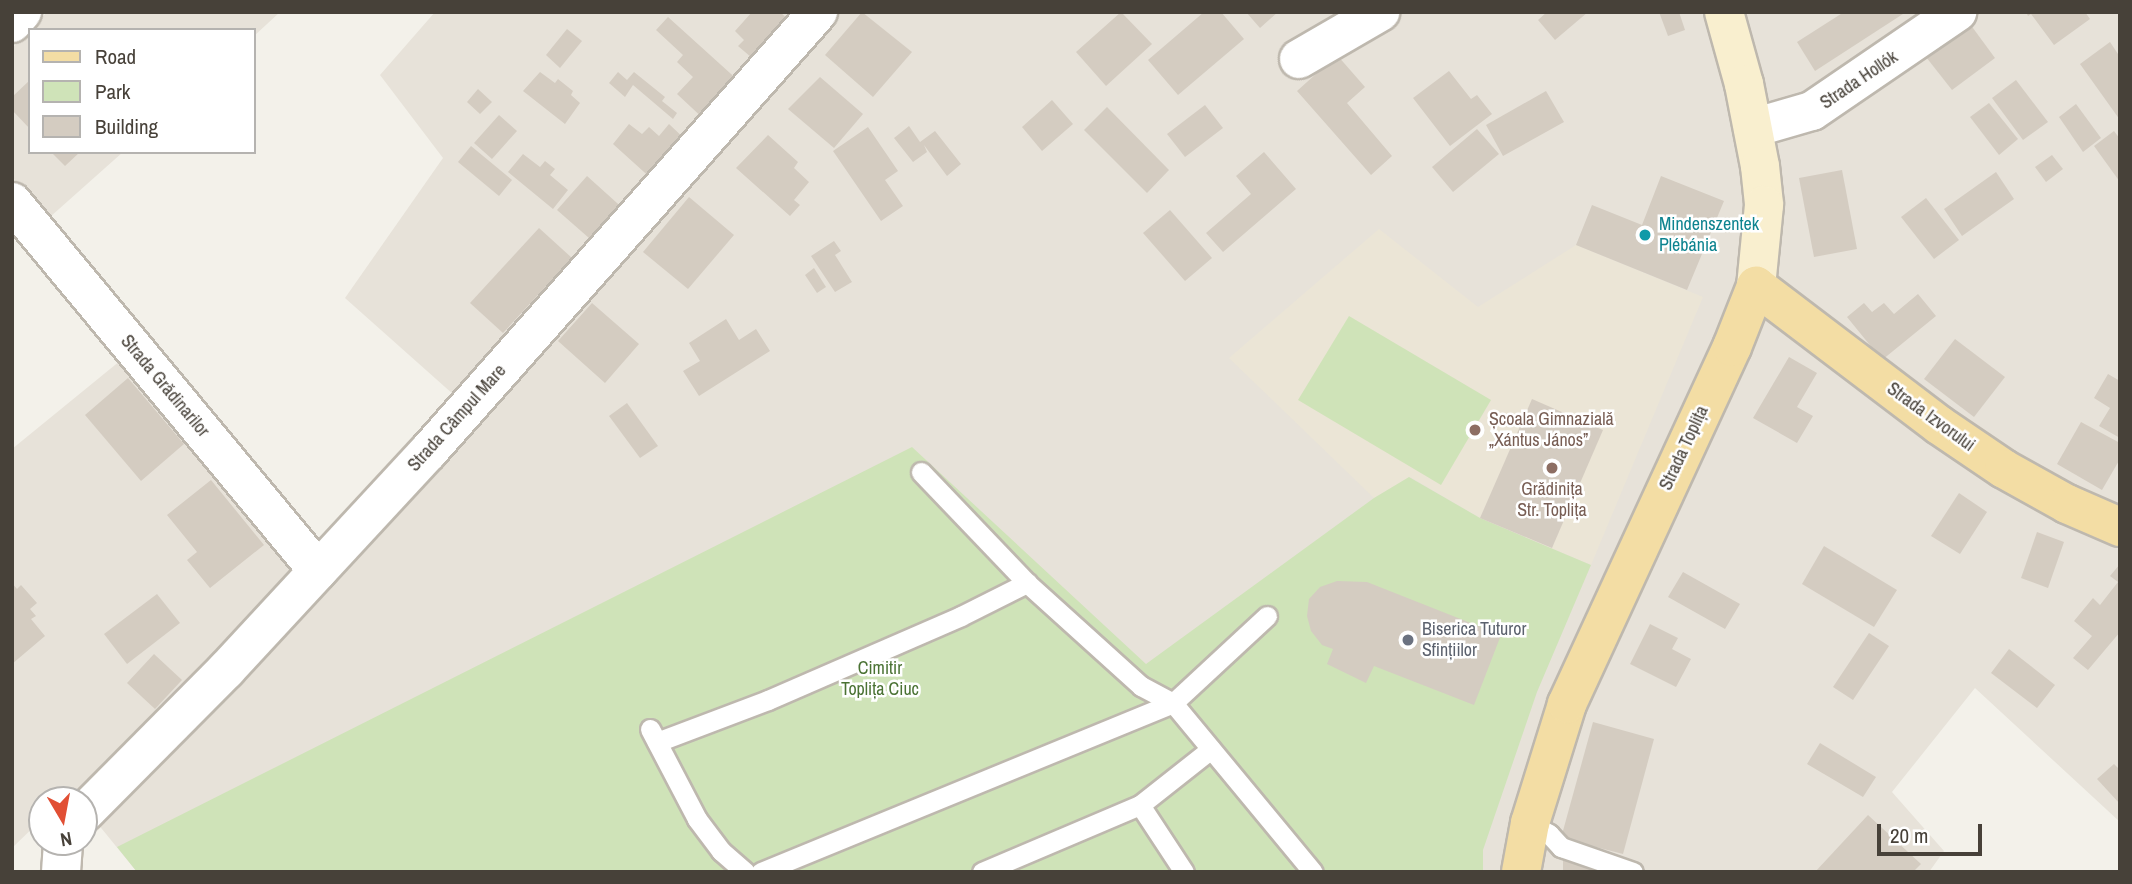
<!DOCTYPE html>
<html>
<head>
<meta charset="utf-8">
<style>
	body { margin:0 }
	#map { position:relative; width:2132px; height:884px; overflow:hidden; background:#f3f1ea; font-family:"Archivo Narrow",sans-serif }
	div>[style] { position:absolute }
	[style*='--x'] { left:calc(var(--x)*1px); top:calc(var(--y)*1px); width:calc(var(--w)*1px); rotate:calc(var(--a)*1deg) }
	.residential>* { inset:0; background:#e7e2d9 }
	.education>* { inset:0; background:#ebe5d6 }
	.green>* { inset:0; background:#cfe3b8 }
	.building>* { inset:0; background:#d4ccc1 }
	.roads { filter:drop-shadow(2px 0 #beb8ae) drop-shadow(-2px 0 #beb8ae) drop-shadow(0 2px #beb8ae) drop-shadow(0 -2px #beb8ae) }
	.lane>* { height:19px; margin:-9.5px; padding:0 9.5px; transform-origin:9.5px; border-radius:9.5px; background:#fff }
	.street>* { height:38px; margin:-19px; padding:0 19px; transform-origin:19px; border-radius:19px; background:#fff }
	.secondary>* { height:38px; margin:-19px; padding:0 19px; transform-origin:19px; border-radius:19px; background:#f9efcf }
	.primary>* { height:38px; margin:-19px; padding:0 19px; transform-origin:19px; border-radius:19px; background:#f3dda4 }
	.dots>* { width:19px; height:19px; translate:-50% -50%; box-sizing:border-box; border:4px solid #fff; border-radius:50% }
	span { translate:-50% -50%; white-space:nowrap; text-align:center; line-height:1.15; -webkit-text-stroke:5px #fff; paint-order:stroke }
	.street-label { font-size:18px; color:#474139 }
	.culture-label { font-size:18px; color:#0d838f }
	.left { translate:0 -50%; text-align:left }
	.education-label { font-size:18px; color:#785e54 }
	.worship-label { font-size:18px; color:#5b616d }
	.park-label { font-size:18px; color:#4a7233 }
	.frame { position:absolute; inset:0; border:14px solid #474139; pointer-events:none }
	.legend { position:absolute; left:28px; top:28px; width:228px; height:126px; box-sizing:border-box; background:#fff; border:2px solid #b5b3b0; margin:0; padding:9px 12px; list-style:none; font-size:21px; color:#474139 }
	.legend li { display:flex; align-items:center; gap:14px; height:35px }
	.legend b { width:35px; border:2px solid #b5b3b0 }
	.north { position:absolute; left:28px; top:786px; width:70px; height:70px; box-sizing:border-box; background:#fff; border:2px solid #b5b3b0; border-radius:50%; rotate:170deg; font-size:19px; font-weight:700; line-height:28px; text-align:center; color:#474139 }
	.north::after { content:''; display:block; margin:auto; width:24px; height:32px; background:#e14f34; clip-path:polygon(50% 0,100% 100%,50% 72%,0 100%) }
	.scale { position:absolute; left:1877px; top:824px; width:105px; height:32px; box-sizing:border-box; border:4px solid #474139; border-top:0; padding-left:9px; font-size:21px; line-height:24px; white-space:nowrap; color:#474139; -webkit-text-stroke:5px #fff; paint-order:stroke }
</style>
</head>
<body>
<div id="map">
	<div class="residential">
		<div style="clip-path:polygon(47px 12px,280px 12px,254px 36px,254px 30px,30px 30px)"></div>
		<div style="clip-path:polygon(435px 12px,2120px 12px,2120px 822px,1975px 688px,1892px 792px,1944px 851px,1929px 872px,137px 872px,71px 791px,62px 800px,42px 800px,42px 819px,12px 848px,12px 449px,126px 356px,297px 563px,454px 395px,345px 298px,443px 158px,380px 75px)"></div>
		<div style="clip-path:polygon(30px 30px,30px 152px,123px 152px,50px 217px,12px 177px,12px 48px)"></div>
	</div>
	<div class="education">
		<div style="clip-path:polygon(1379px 229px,1478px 307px,1576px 245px,1703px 297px,1591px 565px,1480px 518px,1410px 477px,1374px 498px,1229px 358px)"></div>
	</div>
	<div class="green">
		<div style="clip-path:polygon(1349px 316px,1491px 400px,1441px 485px,1298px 400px)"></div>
		<div style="clip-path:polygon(912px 447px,1146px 664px,1374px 498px,1409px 477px,1480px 518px,1591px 565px,1537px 692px,1483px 850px,1483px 872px,137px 872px,117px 847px)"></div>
	</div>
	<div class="building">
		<div style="clip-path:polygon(752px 12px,780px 12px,793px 24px,758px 63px,738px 46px,744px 40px,735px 31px)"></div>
		<div style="clip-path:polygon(862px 12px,912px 52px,873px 97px,825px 55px)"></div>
		<div style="clip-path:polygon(1121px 12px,1152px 44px,1106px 86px,1076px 52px)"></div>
		<div style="clip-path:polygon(1204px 12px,1221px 12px,1244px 39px,1178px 95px,1148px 60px)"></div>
		<div style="clip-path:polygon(1246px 12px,1278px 12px,1260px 28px)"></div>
		<div style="clip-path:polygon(1547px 12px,1588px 12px,1555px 40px,1538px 20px)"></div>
		<div style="clip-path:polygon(1659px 12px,1679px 12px,1685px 30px,1668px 36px)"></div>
		<div style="clip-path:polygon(1844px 12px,1906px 12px,1815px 71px,1797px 42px)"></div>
		<div style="clip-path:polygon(2026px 12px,2085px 12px,2090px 19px,2054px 45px,2031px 14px,2028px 16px)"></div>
		<div style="clip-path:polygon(668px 17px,741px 83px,706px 121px,677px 94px,693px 77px,677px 62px,683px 55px,656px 30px)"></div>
		<div style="clip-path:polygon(1970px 24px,1995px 58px,1952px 90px,1926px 57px)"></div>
		<div style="clip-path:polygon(567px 29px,582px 41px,560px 68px,546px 55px)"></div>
		<div style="clip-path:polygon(2110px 42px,2120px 57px,2120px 120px,2080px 64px)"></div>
		<div style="clip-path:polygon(1337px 55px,1365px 87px,1347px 103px,1392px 156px,1371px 175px,1297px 91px)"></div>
		<div style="clip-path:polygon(1449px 71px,1471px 99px,1477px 95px,1492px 114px,1450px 146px,1413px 98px)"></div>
		<div style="clip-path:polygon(540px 72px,555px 83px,558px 79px,573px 91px,571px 95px,580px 103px,565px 124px,523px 91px)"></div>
		<div style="clip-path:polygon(618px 72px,627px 80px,634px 72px,665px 97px,662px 101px,677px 113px,673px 119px,633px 85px,625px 97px,609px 83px)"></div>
		<div style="clip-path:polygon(820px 77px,863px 114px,834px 148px,788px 109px)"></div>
		<div style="clip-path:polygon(30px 80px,30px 129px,12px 110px,12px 97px)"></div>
		<div style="clip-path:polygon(2016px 80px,2048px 122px,2023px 140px,1992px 98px)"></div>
		<div style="clip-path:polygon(478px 89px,492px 102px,480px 114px,467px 102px)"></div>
		<div style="clip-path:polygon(1546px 91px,1564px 122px,1503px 156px,1486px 125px)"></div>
		<div style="clip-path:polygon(1052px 100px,1073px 124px,1042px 151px,1022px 127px)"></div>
		<div style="clip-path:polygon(1989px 103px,2018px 139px,1999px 155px,1970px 117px)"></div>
		<div style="clip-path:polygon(2076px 104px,2101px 138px,2083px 152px,2059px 117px)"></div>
		<div style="clip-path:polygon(1205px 105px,1223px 128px,1185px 157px,1167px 134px)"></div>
		<div style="clip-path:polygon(1107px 107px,1169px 170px,1147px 193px,1084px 130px)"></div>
		<div style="clip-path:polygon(499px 115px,517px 131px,492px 159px,474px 143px)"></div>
		<div style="clip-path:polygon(629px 124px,642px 134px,649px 127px,659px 136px,669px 124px,688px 142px,654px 181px,613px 144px)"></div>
		<div style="clip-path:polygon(909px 126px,920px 142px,935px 131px,961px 164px,947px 176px,924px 145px,927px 152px,913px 162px,894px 138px)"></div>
		<div style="clip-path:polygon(868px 127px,898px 171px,885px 180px,903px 206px,881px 221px,833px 151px)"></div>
		<div style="clip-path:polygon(1477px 129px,1499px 154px,1453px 192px,1432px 167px)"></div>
		<div style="clip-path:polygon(2114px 131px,2120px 139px,2120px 182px,2094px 146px)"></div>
		<div style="clip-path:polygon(768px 135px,798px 162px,794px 168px,809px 182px,794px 200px,800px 205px,790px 216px,736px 168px)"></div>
		<div style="clip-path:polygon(471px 146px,512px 180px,499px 196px,458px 162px)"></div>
		<div style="clip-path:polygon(51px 152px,80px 152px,65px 166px)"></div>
		<div style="clip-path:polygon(1264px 152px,1296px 189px,1223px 252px,1206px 233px,1251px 194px,1236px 176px)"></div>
		<div style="clip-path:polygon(523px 154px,540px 167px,545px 161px,555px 169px,550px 175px,568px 190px,553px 209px,508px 172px)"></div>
		<div style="clip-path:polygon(2052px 155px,2063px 169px,2046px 182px,2035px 167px)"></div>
		<div style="clip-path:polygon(1842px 170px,1857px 249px,1814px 257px,1799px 178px)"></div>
		<div style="clip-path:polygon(1996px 172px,2014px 199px,1962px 236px,1944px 209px)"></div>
		<div style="clip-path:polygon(587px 176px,627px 212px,597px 245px,557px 210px)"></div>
		<div style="clip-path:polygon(1661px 176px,1724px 201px,1687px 290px,1576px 245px,1592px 205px,1642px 225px)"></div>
		<div style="clip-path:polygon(689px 197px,734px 235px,688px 289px,643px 252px)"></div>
		<div style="clip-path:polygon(1926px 198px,1959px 240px,1934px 259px,1901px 217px)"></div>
		<div style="clip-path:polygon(1170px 210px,1212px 258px,1185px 281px,1143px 233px)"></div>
		<div style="clip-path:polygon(539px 228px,572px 258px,503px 333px,470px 303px)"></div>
		<div style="clip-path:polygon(834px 241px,841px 251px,835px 255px,852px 282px,835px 292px,811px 256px)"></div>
		<div style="clip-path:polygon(814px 268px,826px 287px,817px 293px,805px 275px)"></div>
		<div style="clip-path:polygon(1918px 294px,1936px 316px,1882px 360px,1847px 317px,1864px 303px,1872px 312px,1884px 303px,1894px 314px)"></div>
		<div style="clip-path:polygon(592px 303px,639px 344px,605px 383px,558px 341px)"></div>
		<div style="clip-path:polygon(726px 319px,739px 340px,756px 329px,770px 351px,699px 396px,683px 371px,700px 361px,689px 343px)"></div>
		<div style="clip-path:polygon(1955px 339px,2005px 377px,1974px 417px,1924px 379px)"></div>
		<div style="clip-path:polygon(1789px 357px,1817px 373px,1797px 407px,1813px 416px,1797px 443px,1753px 418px)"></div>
		<div style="clip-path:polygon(2108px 374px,2120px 381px,2120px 438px,2099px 426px,2110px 408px,2094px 398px)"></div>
		<div style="clip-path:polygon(128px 378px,184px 444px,141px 481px,85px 415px)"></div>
		<div style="clip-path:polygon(1532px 399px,1603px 430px,1552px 548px,1480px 518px)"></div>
		<div style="clip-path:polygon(627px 403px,658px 446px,640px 458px,609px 416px)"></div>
		<div style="clip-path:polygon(2081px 422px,2120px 443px,2120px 459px,2102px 490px,2057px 464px)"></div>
		<div style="clip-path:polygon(211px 480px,264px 545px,210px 588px,187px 560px,197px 552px,167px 515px)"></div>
		<div style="clip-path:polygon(1959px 493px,1987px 512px,1960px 554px,1931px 536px)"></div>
		<div style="clip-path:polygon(2037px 532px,2064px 542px,2048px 588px,2021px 578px)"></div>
		<div style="clip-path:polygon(1824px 546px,1897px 590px,1874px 627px,1802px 584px)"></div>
		<div style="clip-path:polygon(2120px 564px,2120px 632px,2088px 670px,2073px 658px,2092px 636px,2074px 621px,2093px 598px,2100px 605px,2118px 582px,2110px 576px)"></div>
		<div style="clip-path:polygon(1683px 572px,1740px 604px,1725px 629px,1668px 597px)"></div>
		<div style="clip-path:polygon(1337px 581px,1367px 582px,1501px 635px,1474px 705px,1374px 666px,1366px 683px,1327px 664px,1333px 649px,1322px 645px,1311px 631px,1307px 616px,1309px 599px,1320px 587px)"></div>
		<div style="clip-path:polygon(12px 583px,17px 589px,21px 585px,37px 603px,30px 609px,36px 616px,31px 619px,45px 636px,12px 664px)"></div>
		<div style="clip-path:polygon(157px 594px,180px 623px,127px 664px,104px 634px)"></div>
		<div style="clip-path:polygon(1650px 624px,1678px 638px,1672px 649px,1691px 659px,1676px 687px,1630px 664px)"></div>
		<div style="clip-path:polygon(1869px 633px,1889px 646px,1853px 700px,1833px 687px)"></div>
		<div style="clip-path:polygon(2009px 649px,2055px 685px,2037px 708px,1991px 673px)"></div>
		<div style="clip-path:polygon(154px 654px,182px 680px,155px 709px,127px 683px)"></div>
		<div style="clip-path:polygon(1593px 722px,1654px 739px,1623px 854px,1561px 838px)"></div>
		<div style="clip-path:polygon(1820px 743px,1876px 777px,1863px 797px,1807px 764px)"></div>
		<div style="clip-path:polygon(2114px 764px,2120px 770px,2120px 804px,2097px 779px)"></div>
		<div style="clip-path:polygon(1868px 815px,1921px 864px,1913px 872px,1815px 872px)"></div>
		<div style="clip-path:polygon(1563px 856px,1613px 872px,1563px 872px)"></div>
	</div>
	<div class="roads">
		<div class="lane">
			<div style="--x:921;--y:472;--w:153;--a:46.3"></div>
			<div style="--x:1027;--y:583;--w:154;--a:42.1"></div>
			<div style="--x:1141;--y:686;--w:36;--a:28"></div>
			<div style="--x:1173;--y:703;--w:219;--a:50.4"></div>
			<div style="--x:650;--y:729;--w:102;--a:62.4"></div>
			<div style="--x:697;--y:819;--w:40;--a:53"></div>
			<div style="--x:721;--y:851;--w:32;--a:41"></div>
			<div style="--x:657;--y:742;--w:119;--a:-20.7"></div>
			<div style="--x:768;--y:700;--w:210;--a:-23.5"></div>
			<div style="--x:961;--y:616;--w:74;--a:-26.6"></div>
			<div style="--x:1140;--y:805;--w:80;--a:56.7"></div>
			<div style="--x:1530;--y:823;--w:22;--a:30"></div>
			<div style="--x:1549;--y:834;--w:18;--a:47"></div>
			<div style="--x:1561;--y:847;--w:76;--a:19.1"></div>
			<div style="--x:761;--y:872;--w:445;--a:-22.3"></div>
			<div style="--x:1173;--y:703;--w:128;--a:-42.8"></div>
			<div style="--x:982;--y:872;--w:172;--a:-23"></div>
			<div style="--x:1140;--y:805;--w:90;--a:-38.3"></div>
		</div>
		<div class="street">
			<div style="--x:12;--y:23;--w:15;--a:-48"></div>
			<div style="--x:1299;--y:59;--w:94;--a:-30.1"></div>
			<div style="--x:1753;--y:128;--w:61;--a:-16.1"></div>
			<div style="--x:1812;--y:111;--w:176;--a:-34.3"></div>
			<div style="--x:12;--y:202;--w:479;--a:50.3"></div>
			<div style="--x:84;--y:813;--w:202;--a:-45.2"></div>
			<div style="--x:226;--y:670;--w:297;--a:-47.2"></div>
			<div style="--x:428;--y:452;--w:588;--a:-48.45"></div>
			<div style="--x:61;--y:872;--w:30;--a:-86"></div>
		</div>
		<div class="secondary">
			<div style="--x:1724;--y:12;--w:75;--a:74.5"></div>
			<div style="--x:1744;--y:84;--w:84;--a:79"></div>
			<div style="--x:1760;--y:166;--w:39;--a:84"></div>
			<div style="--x:1764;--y:205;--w:81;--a:95.6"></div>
		</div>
		<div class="primary">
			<div style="--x:1521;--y:872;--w:50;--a:-79.6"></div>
			<div style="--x:1530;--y:823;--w:125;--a:-72.7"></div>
			<div style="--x:1567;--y:704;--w:393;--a:-65.2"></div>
			<div style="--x:1732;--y:347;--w:66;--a:-68.5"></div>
			<div style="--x:1756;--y:286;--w:230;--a:37.2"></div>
			<div style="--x:1939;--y:425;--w:78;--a:34.1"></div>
			<div style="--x:2004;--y:469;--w:72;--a:29.1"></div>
			<div style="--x:2067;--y:504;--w:58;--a:23.5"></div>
		</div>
	</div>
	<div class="dots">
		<div style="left:1645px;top:235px;background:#0f9aa8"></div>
		<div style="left:1475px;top:430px;background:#8d6e63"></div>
		<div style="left:1552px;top:468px;background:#8d6e63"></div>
		<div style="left:1408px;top:640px;background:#6b7280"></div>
	</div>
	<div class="street-label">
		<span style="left:1859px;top:80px;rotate:-34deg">Strada Hollók</span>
		<span style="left:165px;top:386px;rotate:50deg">Strada Grădinarilor</span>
		<span style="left:1931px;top:417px;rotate:36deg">Strada Izvorului</span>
		<span style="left:457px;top:418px;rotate:-48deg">Strada Câmpul Mare</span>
		<span style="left:1684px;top:448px;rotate:-65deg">Strada Toplița</span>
	</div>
	<div class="culture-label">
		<span class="left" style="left:1659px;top:235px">Mindenszentek<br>Plébánia</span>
	</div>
	<div class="education-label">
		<span class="left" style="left:1489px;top:430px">Școala Gimnazială<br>„Xántus János”</span>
		<span style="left:1552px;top:500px">Grădinița<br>Str. Toplița</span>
	</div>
	<div class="worship-label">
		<span class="left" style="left:1422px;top:640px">Biserica Tuturor<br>Sfințiilor</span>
	</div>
	<div class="park-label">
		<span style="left:880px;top:679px">Cimitir<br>Toplița Ciuc</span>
	</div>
	<div class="frame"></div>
	<ul class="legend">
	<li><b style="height:9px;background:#f3dda4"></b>Road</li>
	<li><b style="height:19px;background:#cfe3b8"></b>Park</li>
	<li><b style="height:19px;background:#d4ccc1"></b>Building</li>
	</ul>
	<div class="north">N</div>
	<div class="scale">20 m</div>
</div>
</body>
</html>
